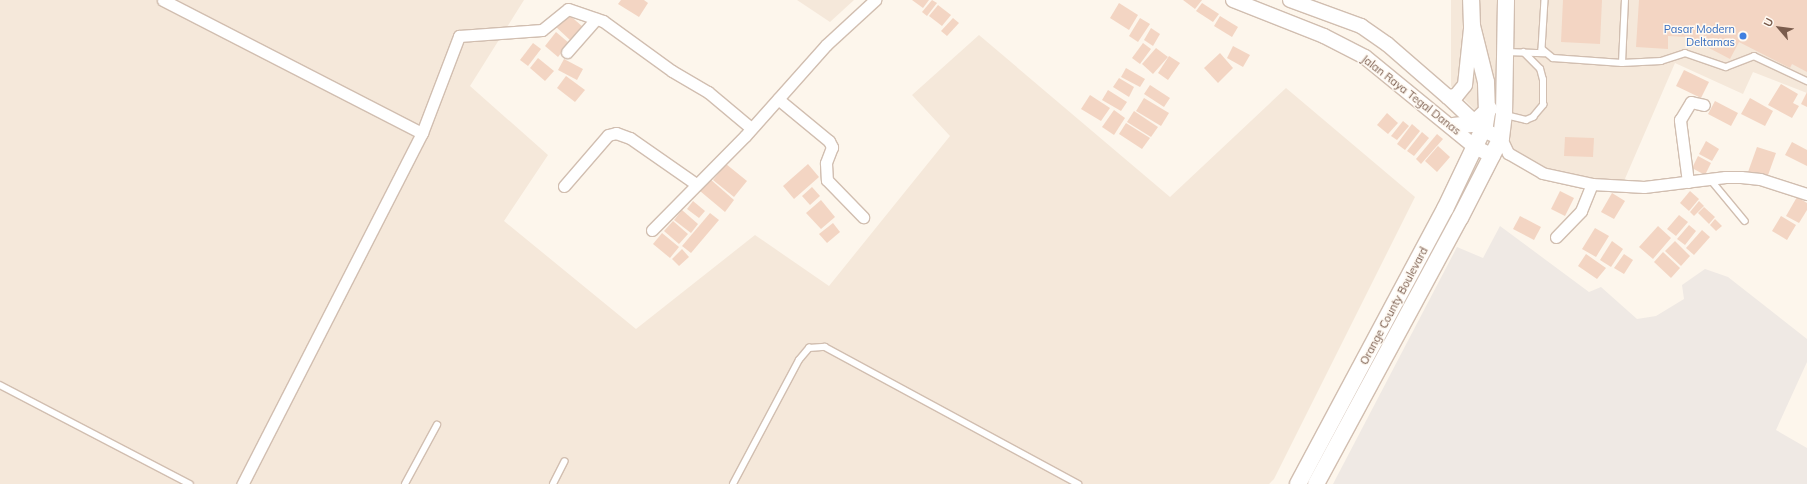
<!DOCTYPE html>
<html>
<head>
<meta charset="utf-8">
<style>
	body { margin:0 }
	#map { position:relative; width:1807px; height:484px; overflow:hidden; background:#fdf6ec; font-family:Mulish,sans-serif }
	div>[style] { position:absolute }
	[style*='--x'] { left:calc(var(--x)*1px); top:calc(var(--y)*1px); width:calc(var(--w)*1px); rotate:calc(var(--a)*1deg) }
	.residential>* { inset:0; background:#f5e8da }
	.industrial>* { inset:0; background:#efe9e4 }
	.building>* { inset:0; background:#f3d5c3 }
	.roads { filter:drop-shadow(1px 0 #d1beb0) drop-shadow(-1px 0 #d1beb0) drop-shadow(0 1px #d1beb0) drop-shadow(0 -1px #d1beb0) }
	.service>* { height:5.5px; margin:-2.75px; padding:0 2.75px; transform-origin:2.75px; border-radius:2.75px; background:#fff }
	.minor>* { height:11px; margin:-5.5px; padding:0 5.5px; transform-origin:5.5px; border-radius:5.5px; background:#fff }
	.tertiary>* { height:14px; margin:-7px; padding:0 7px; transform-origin:7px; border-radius:7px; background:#fff }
	.secondary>* { height:16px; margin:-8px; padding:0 8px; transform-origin:8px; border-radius:8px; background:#fff }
	.dots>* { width:11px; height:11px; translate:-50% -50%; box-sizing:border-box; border:2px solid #fffaf3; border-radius:50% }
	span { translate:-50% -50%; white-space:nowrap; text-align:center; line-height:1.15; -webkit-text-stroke:3px #fffaf3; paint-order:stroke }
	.shop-label { font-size:11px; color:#366cbe }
	.right { translate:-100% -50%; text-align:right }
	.street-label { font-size:11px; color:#7a5c4d }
	.north { position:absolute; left:1759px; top:8px; width:40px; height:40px; -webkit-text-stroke:3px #fffaf3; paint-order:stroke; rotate:298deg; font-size:11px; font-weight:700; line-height:16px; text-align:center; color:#7a5c4d }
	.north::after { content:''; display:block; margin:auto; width:14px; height:18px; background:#7a5c4d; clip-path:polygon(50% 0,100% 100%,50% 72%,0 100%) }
</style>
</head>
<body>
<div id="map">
	<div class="residential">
		<div style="clip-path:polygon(0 0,524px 0,470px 86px,548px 155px,504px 221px,636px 329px,755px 235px,829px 286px,950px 136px,912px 95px,979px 35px,1170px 197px,1286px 88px,1415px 197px,1274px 479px,1269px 484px,0 484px)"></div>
		<div style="clip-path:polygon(797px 0,854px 0,830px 22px)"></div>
		<div style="clip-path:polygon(1451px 0,1807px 0,1807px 93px,1753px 72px,1743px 94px,1675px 63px,1624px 181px,1538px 173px,1451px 86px)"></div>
	</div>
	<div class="industrial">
		<div style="clip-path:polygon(1500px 226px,1589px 292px,1601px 287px,1637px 319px,1656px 316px,1684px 299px,1682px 285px,1705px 269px,1728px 277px,1807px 339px,1807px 362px,1776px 430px,1807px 448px,1807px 484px,1333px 484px,1457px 247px,1483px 258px)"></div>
	</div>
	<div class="building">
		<div style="clip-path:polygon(621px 0,644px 0,648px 3px,639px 17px,618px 4px)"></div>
		<div style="clip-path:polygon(912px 0,929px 0,923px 8px)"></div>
		<div style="clip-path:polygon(932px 0,937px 3px,927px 16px,922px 12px)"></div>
		<div style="clip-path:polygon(1183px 0,1202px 0,1195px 9px)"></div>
		<div style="clip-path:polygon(1563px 0,1602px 0,1600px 44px,1561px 42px)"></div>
		<div style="clip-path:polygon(1639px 0,1807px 0,1807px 72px,1792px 64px,1790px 68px,1739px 42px,1730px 59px,1688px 37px,1668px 36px,1668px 49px,1636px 47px)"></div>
		<div style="clip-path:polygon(1119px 3px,1138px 15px,1129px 30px,1110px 18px)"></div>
		<div style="clip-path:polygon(1202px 3px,1219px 14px,1213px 22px,1196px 11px)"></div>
		<div style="clip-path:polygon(938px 5px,951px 15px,942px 26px,929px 16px)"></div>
		<div style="clip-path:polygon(567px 13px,583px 27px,571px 41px,555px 26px)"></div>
		<div style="clip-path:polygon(1220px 16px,1238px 27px,1232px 37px,1214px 26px)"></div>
		<div style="clip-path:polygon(953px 18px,959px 23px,947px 36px,941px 31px)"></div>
		<div style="clip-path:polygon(1140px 18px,1150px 24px,1138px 42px,1129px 36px)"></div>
		<div style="clip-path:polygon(1151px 28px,1160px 34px,1153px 46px,1144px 40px)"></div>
		<div style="clip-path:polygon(556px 32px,569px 43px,558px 57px,545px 46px)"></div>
		<div style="clip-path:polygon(533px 43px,541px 49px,528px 66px,520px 60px)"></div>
		<div style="clip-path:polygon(1143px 43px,1151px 49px,1140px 64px,1132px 58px)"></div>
		<div style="clip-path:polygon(1233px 46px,1250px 55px,1243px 67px,1227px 58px)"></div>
		<div style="clip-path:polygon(1156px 48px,1168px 57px,1153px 74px,1142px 64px)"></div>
		<div style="clip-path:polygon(1220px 53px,1233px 68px,1218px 83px,1204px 68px)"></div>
		<div style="clip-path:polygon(1169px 56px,1180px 63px,1168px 80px,1158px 73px)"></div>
		<div style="clip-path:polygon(538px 58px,554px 71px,545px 81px,530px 68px)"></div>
		<div style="clip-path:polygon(564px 59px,583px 69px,577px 80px,558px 70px)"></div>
		<div style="clip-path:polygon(1126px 68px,1145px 79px,1140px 87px,1121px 77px)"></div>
		<div style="clip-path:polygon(1684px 70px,1709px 82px,1701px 98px,1676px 86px)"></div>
		<div style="clip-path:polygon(566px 76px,585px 90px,575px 102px,557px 88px)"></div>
		<div style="clip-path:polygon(1119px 78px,1134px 87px,1129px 97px,1113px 87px)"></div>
		<div style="clip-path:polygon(1781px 84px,1798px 94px,1793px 103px,1799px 106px,1792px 118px,1768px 105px)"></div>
		<div style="clip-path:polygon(1150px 85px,1170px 98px,1164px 107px,1144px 94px)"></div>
		<div style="clip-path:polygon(1108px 90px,1127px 102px,1121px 111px,1102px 100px)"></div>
		<div style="clip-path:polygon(1807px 92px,1807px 107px,1801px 104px)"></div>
		<div style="clip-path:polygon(1090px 95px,1110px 108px,1101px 121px,1081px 109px)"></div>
		<div style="clip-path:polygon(1144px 98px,1169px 113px,1161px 126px,1136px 111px)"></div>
		<div style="clip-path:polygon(1750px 98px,1773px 111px,1765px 126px,1741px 114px)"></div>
		<div style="clip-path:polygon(1715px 101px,1738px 113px,1731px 126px,1708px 114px)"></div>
		<div style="clip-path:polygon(1114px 110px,1125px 118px,1114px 135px,1102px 127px)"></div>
		<div style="clip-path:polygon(1134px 111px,1158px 127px,1151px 137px,1127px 122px)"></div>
		<div style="clip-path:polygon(1387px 113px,1398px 123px,1388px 134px,1377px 125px)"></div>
		<div style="clip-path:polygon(1403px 121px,1409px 126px,1397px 140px,1391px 136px)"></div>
		<div style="clip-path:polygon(1126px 123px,1150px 138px,1142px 149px,1119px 134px)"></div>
		<div style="clip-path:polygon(1412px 124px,1420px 131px,1405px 150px,1397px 144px)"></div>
		<div style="clip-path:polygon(1422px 132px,1429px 138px,1414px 156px,1407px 151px)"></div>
		<div style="clip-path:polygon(1437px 134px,1443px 139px,1421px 164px,1416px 159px)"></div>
		<div style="clip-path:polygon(1565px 137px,1594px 138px,1593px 157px,1564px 156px)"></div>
		<div style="clip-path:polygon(1706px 141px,1719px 149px,1712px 161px,1699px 154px)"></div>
		<div style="clip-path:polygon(1792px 142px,1807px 150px,1807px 166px,1785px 155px)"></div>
		<div style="clip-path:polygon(1438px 146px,1450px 157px,1437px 172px,1425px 161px)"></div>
		<div style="clip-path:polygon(1757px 147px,1776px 153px,1767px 178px,1748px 172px)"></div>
		<div style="clip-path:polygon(1698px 156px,1711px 163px,1705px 175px,1692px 168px)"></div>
		<div style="clip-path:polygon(726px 164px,747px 181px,734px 197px,713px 180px)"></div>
		<div style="clip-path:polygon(808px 164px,819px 177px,794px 199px,783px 186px)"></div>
		<div style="clip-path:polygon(710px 179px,734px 200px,725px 212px,700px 191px)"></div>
		<div style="clip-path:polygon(812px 187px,820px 196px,810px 205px,802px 196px)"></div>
		<div style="clip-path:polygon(1560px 191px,1574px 198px,1565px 216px,1551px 209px)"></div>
		<div style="clip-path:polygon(1690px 191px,1699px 199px,1689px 211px,1680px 203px)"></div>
		<div style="clip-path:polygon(1612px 193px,1625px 201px,1614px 219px,1601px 212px)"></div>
		<div style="clip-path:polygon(1797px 197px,1807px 203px,1807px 210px,1799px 223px,1786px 216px)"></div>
		<div style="clip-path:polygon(821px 200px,835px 217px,821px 229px,806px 213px)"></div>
		<div style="clip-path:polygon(693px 201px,705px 211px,699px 218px,687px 209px)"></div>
		<div style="clip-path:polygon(1699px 201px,1704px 206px,1694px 216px,1690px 212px)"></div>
		<div style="clip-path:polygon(1704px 207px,1715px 217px,1709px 224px,1698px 213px)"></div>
		<div style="clip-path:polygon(682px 210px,698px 224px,691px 233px,674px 220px)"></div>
		<div style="clip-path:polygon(710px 213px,719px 220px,691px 253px,682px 246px)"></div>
		<div style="clip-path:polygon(1679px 215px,1688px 222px,1676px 236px,1667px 229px)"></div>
		<div style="clip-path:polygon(1520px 216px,1541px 227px,1534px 240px,1513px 229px)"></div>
		<div style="clip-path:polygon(1781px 216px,1796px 225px,1787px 240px,1772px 231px)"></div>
		<div style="clip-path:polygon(1715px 219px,1722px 226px,1716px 231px,1710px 225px)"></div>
		<div style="clip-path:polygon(673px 221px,688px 234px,679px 244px,664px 231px)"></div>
		<div style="clip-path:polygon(833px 223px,840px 232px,827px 243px,819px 234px)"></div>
		<div style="clip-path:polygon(1689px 225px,1696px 231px,1685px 245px,1677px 239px)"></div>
		<div style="clip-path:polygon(1658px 226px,1671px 238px,1653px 259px,1639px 247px)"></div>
		<div style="clip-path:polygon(1595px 228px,1609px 236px,1596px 257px,1582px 249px)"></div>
		<div style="clip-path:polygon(1702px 230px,1710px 237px,1694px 255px,1686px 248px)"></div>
		<div style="clip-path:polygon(662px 233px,679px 247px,670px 258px,653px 244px)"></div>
		<div style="clip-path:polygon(1612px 241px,1623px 249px,1611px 267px,1600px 260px)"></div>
		<div style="clip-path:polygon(1675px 241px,1690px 256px,1681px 266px,1665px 251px)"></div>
		<div style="clip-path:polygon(682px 249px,689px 257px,679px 266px,672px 259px)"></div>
		<div style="clip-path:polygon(1663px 252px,1680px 268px,1671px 278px,1654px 262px)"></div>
		<div style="clip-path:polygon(1586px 254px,1606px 268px,1597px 279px,1578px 266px)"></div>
		<div style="clip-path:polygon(1624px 254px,1633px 260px,1624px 274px,1614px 268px)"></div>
	</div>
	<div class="roads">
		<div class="service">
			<div style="--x:1545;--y:0;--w:49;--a:93.5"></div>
			<div style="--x:1542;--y:49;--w:14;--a:39"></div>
			<div style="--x:1553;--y:58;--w:69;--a:4.1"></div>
			<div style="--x:1622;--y:63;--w:39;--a:-3"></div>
			<div style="--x:1661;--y:61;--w:25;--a:-18"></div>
			<div style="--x:1685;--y:53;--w:43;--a:18.9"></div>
			<div style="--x:1726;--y:67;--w:30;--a:-21"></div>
			<div style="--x:1754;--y:56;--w:59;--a:25.3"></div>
			<div style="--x:1506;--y:52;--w:38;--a:2"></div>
			<div style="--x:1622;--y:63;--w:63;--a:-87.3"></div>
			<div style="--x:1506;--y:115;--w:21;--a:14"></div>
			<div style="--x:1526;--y:120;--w:8;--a:-23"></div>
			<div style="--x:1533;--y:117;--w:16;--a:-50"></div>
			<div style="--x:1543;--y:105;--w:25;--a:-90"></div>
			<div style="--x:1543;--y:80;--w:11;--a:-105"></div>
			<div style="--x:1540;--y:69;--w:23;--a:-135"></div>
			<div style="--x:1711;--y:180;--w:53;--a:50.3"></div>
			<div style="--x:0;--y:385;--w:214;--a:27.5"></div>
			<div style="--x:405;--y:484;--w:67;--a:-61.5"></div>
			<div style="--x:553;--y:484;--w:25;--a:-63"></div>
			<div style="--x:733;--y:484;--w:140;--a:-62"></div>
			<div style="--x:799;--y:360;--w:16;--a:-50"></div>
			<div style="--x:809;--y:348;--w:16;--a:-4"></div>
			<div style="--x:825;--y:347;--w:288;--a:28.4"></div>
		</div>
		<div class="minor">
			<div style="--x:163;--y:0;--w:291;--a:27.2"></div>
			<div style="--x:422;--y:133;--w:394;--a:117.1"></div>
			<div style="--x:567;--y:52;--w:44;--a:-48.7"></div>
			<div style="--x:778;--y:99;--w:66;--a:39.5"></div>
			<div style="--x:829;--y:141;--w:7;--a:63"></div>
			<div style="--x:832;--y:147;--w:17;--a:111"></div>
			<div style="--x:826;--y:163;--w:17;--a:87"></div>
			<div style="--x:827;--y:180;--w:52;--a:45.8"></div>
			<div style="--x:422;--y:133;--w:104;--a:-69.1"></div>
			<div style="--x:459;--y:36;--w:83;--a:-4.1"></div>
			<div style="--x:542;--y:30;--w:33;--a:-39"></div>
			<div style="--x:568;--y:9;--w:37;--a:19"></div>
			<div style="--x:603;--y:21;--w:85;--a:35.9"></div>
			<div style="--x:672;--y:71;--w:42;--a:30.3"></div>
			<div style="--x:708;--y:92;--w:56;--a:39.9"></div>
			<div style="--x:1501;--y:138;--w:17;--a:65"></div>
			<div style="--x:1508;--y:153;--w:39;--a:30"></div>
			<div style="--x:1542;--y:173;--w:51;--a:12.4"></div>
			<div style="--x:1592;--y:184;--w:52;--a:3.3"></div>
			<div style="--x:1644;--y:187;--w:82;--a:-7"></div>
			<div style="--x:1725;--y:177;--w:16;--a:0"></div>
			<div style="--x:1741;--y:177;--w:19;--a:6"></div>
			<div style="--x:1760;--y:179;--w:49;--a:17.7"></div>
			<div style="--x:1688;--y:182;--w:63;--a:-97.4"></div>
			<div style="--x:1680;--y:120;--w:21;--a:-59"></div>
			<div style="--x:1691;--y:102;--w:13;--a:13"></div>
			<div style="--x:564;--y:186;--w:67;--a:-49.2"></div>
			<div style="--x:608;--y:135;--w:8;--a:-14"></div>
			<div style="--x:616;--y:133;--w:15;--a:20"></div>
			<div style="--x:630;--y:138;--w:80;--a:34.9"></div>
			<div style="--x:652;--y:230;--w:132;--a:-45.3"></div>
			<div style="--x:745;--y:136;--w:122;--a:-48.3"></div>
			<div style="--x:826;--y:45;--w:67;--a:-42.6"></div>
			<div style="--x:1556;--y:237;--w:36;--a:-46"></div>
			<div style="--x:1581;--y:211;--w:29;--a:-68"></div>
		</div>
		<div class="tertiary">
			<div style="--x:1233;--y:0;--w:98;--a:21.6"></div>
			<div style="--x:1324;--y:36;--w:46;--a:27.1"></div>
			<div style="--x:1365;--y:57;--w:142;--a:39.3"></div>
			<div style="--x:1475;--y:147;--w:20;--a:27"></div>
			<div style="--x:1290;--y:0;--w:76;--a:20.1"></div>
			<div style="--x:1361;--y:26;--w:32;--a:35"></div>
			<div style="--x:1387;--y:44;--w:81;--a:41"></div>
			<div style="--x:1448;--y:97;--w:8;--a:-7"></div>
			<div style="--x:1456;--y:96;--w:14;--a:-51"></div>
			<div style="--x:1465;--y:85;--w:56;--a:-83.9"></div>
			<div style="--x:1448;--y:97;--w:48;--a:43.3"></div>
			<div style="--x:1483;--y:130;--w:20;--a:24"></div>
		</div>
		<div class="secondary">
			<div style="--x:1453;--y:126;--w:20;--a:-6"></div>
			<div style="--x:1473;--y:124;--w:22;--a:-43"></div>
			<div style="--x:1298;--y:484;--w:312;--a:-61.9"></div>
			<div style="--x:1445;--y:209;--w:93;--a:-64.5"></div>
			<div style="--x:1485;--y:125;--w:13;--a:-81"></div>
			<div style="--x:1487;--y:112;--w:30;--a:-92"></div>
			<div style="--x:1486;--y:82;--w:58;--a:-104"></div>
			<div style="--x:1472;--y:26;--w:26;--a:-92"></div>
			<div style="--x:1316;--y:484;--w:302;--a:-61.6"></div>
			<div style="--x:1460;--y:218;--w:90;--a:-62.9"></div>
			<div style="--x:1501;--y:138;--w:23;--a:-83"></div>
			<div style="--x:1504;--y:115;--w:115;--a:-89"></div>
		</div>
	</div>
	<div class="dots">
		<div style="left:1743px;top:36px;background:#3f7fe0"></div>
	</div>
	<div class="shop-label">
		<span class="right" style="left:1735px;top:36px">Pasar Modern<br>Deltamas</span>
	</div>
	<div class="street-label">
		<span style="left:1411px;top:95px;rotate:38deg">Jalan Raya Tegal Danas</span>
		<span style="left:1394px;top:306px;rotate:-62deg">Orange County Boulevard</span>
	</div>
	<div class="north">U</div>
</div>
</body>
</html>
